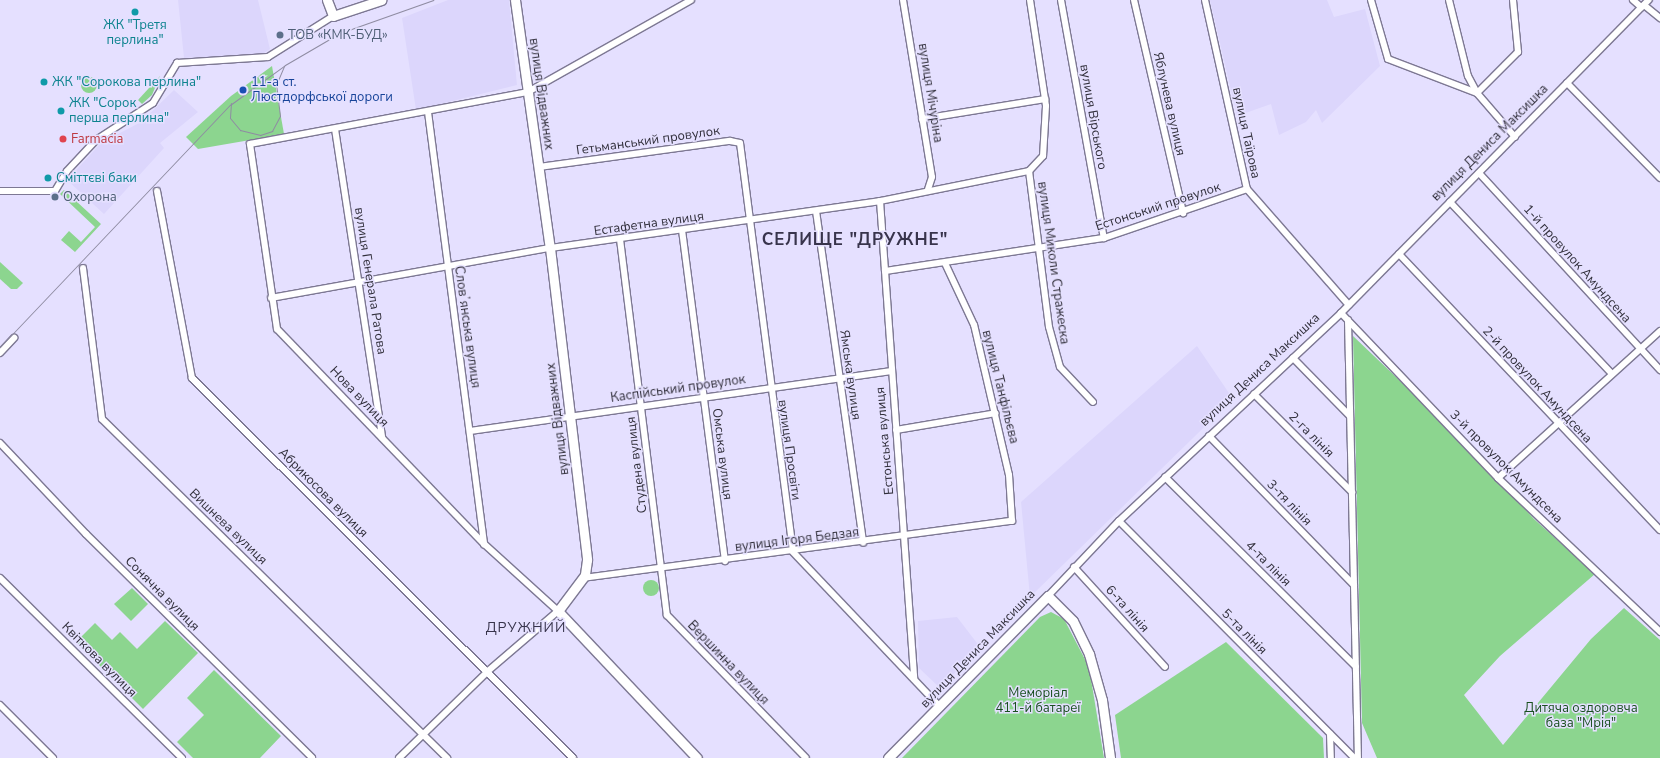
<!DOCTYPE html>
<html>
<head>
<meta charset="utf-8">
<style>
	body { margin:0 }
	#map { position:relative; width:1660px; height:758px; overflow:hidden; background:#e5e0ff; font-family:"Nunito Sans",sans-serif }
	div>[style] { position:absolute }
	[style*='--x'] { left:calc(var(--x)*1px); top:calc(var(--y)*1px); width:calc(var(--w)*1px); rotate:calc(var(--a)*1deg) }
	.built>* { inset:0; background:#dcd6fc }
	.green>* { inset:0; background:#8cd58f }
	.round { border-radius:50% }
	.roads { filter:drop-shadow(1px 0 #7d7893) drop-shadow(-1px 0 #7d7893) drop-shadow(0 1px #7d7893) drop-shadow(0 -1px #7d7893) }
	.street>* { height:6px; margin:-3px; padding:0 3px; transform-origin:3px; border-radius:3px; background:#fff }
	.secondary>* { height:9px; margin:-4.5px; padding:0 4.5px; transform-origin:4.5px; border-radius:4.5px; background:#fff }
	.tram>* { height:1px; margin:-0.5px; padding:0 0.5px; transform-origin:0.5px; border-radius:0.5px; background:#8f8ca2 }
	.dots>* { width:11px; height:11px; translate:-50% -50%; box-sizing:border-box; border:2px solid #e5e0ff; border-radius:50% }
	span { translate:-50% -50%; white-space:nowrap; text-align:center; line-height:1.15; -webkit-text-stroke:3px #e5e0ff; paint-order:stroke }
	.culture-label { font-size:13px; color:#0d838f }
	.left { translate:0 -50%; text-align:left }
	.service-label { font-size:13px; color:#4e5e75 }
	.transit-label { font-size:13px; color:#164399 }
	.street-label { font-size:13px; color:#312f3b }
	.health-label { font-size:13px; color:#be3a42 }
	.park-label { font-size:13px; color:#1a5020 }
	.neighbourhood-label { font-size:14px; color:#38344c; letter-spacing:1px }
	.district-label { font-size:17px; color:#38344c; font-weight:700; letter-spacing:1px }
</style>
</head>
<body>
<div id="map">
	<div class="built">
		<div style="clip-path:polygon(178px 0,258px 0,270px 49px,261px 55px,184px 58px)"></div>
		<div style="clip-path:polygon(448px 0,509px 0,517px 85px,416px 110px,402px 18px)"></div>
		<div style="clip-path:polygon(1210px 0,1327px 0,1334px 17px,1365px 9px,1380px 66px,1322px 123px,1316px 110px,1306px 122px,1279px 135px,1271px 104px,1237px 116px)"></div>
		<div style="clip-path:polygon(174px 90px,198px 112px,160px 143px,164px 148px,104px 214px,67px 180px,101px 143px,141px 122px)"></div>
		<div style="clip-path:polygon(1197px 346px,1233px 399px,1030px 597px,1021px 502px)"></div>
		<div style="clip-path:polygon(957px 617px,980px 647px,940px 688px,919px 668px,918px 621px)"></div>
	</div>
	<div class="green">
		<div style="clip-path:polygon(272px 66px,284px 134px,198px 149px,186px 137px,231px 96px)"></div>
		<div style="clip-path:polygon(160px 76px,152px 95px,142px 104px,138px 100px)"></div>
		<div class="round" style="left:81px;top:77px;width:16px;height:16px"></div>
		<div style="clip-path:polygon(64px 190px,101px 224px,75px 252px,61px 240px,69px 231px,81px 242px,95px 227px,60px 194px)"></div>
		<div style="clip-path:polygon(0 262px,23px 283px,17px 289px,11px 289px,0 279px)"></div>
		<div style="clip-path:polygon(1353px 336px,1458px 436px,1534px 519px,1595px 574px,1500px 656px,1464px 695px,1503px 745px,1591px 639px,1624px 608px,1660px 640px,1660px 758px,1377px 758px,1362px 723px)"></div>
		<div class="round" style="left:643px;top:580px;width:16px;height:16px"></div>
		<div style="clip-path:polygon(132px 588px,148px 604px,131px 621px,114px 604px)"></div>
		<div style="clip-path:polygon(1051px 612px,1064px 619px,1089px 667px,1104px 758px,902px 758px,1040px 617px)"></div>
		<div style="clip-path:polygon(165px 621px,198px 653px,143px 709px,76px 642px,95px 623px,112px 640px,120px 632px,137px 649px)"></div>
		<div style="clip-path:polygon(1226px 642px,1323px 738px,1324px 758px,1121px 758px,1115px 715px)"></div>
		<div style="clip-path:polygon(214px 670px,281px 736px,260px 758px,193px 758px,177px 742px,204px 715px,187px 698px)"></div>
	</div>
	<div class="roads">
		<div class="street">
			<div style="--x:903;--y:0;--w:179;--a:80.7"></div>
			<div style="--x:932;--y:177;--w:13;--a:108"></div>
			<div style="--x:1030;--y:0;--w:107;--a:81.4"></div>
			<div style="--x:1046;--y:106;--w:50;--a:93.4"></div>
			<div style="--x:1043;--y:156;--w:21;--a:133"></div>
			<div style="--x:1029;--y:171;--w:157;--a:82.7"></div>
			<div style="--x:1049;--y:327;--w:41;--a:74.6"></div>
			<div style="--x:1060;--y:367;--w:48;--a:46.7"></div>
			<div style="--x:1061;--y:0;--w:242;--a:79.8"></div>
			<div style="--x:1134;--y:0;--w:219;--a:77"></div>
			<div style="--x:1205;--y:0;--w:194;--a:77.5"></div>
			<div style="--x:1247;--y:189;--w:154;--a:48.7"></div>
			<div style="--x:1371;--y:0;--w:61;--a:73.9"></div>
			<div style="--x:1388;--y:59;--w:95;--a:20.9"></div>
			<div style="--x:1477;--y:93;--w:58;--a:49.2"></div>
			<div style="--x:1449;--y:0;--w:78;--a:76"></div>
			<div style="--x:1468;--y:76;--w:19;--a:62"></div>
			<div style="--x:1477;--y:93;--w:58;--a:-45"></div>
			<div style="--x:1518;--y:52;--w:52;--a:-95.5"></div>
			<div style="--x:1633;--y:0;--w:11;--a:41"></div>
			<div style="--x:1644;--y:5;--w:21;--a:39"></div>
			<div style="--x:1567;--y:83;--w:133;--a:45.6"></div>
			<div style="--x:428;--y:112;--w:436;--a:82.6"></div>
			<div style="--x:922;--y:119;--w:125;--a:-9.2"></div>
			<div style="--x:335;--y:129;--w:312;--a:81.3"></div>
			<div style="--x:539;--y:167;--w:193;--a:-7.8"></div>
			<div style="--x:730;--y:141;--w:10;--a:11"></div>
			<div style="--x:740;--y:143;--w:412;--a:82.6"></div>
			<div style="--x:793;--y:552;--w:214;--a:46.5"></div>
			<div style="--x:1479;--y:173;--w:268;--a:47.4"></div>
			<div style="--x:0;--y:191;--w:55;--a:0"></div>
			<div style="--x:55;--y:191;--w:23;--a:-59"></div>
			<div style="--x:67;--y:171;--w:42;--a:-46.9"></div>
			<div style="--x:96;--y:140;--w:68;--a:-33"></div>
			<div style="--x:153;--y:103;--w:47;--a:-59"></div>
			<div style="--x:177;--y:63;--w:91;--a:-3.8"></div>
			<div style="--x:268;--y:57;--w:77;--a:-32.2"></div>
			<div style="--x:157;--y:191;--w:190;--a:79.4"></div>
			<div style="--x:192;--y:378;--w:538;--a:44.92"></div>
			<div style="--x:880;--y:201;--w:479;--a:85.9"></div>
			<div style="--x:1450;--y:202;--w:236;--a:46.7"></div>
			<div style="--x:816;--y:211;--w:335;--a:81.9"></div>
			<div style="--x:682;--y:230;--w:334;--a:82.6"></div>
			<div style="--x:620;--y:239;--w:379;--a:82.9"></div>
			<div style="--x:667;--y:615;--w:199;--a:45.8"></div>
			<div style="--x:1399;--y:254;--w:380;--a:46.6"></div>
			<div style="--x:83;--y:268;--w:152;--a:82.8"></div>
			<div style="--x:102;--y:419;--w:484;--a:44.5"></div>
			<div style="--x:885;--y:271;--w:221;--a:-8.6"></div>
			<div style="--x:1104;--y:238;--w:151;--a:-18.9"></div>
			<div style="--x:271;--y:298;--w:283;--a:-10.2"></div>
			<div style="--x:550;--y:248;--w:333;--a:-8.1"></div>
			<div style="--x:880;--y:201;--w:152;--a:-11.4"></div>
			<div style="--x:1341;--y:313;--w:228;--a:46.4"></div>
			<div style="--x:1498;--y:478;--w:224;--a:43.5"></div>
			<div style="--x:1348;--y:320;--w:438;--a:88.7"></div>
			<div style="--x:0;--y:353;--w:21;--a:-47"></div>
			<div style="--x:1293;--y:358;--w:81;--a:45.5"></div>
			<div style="--x:1254;--y:394;--w:139;--a:45"></div>
			<div style="--x:896;--y:430;--w:101;--a:-9.6"></div>
			<div style="--x:470;--y:431;--w:424;--a:-8.1"></div>
			<div style="--x:1209;--y:436;--w:208;--a:45.8"></div>
			<div style="--x:0;--y:443;--w:125;--a:46.6"></div>
			<div style="--x:86;--y:534;--w:318;--a:44.7"></div>
			<div style="--x:1165;--y:477;--w:269;--a:44.8"></div>
			<div style="--x:1498;--y:478;--w:219;--a:-42.2"></div>
			<div style="--x:1119;--y:521;--w:334;--a:45.2"></div>
			<div style="--x:1074;--y:567;--w:135;--a:47.7"></div>
			<div style="--x:0;--y:578;--w:256;--a:44.7"></div>
			<div style="--x:583;--y:578;--w:433;--a:-7.6"></div>
			<div style="--x:1012;--y:521;--w:46;--a:-93.7"></div>
			<div style="--x:1009;--y:475;--w:154;--a:-103.1"></div>
			<div style="--x:974;--y:325;--w:68;--a:-115.1"></div>
			<div style="--x:1048;--y:596;--w:103;--a:-46.6"></div>
			<div style="--x:1119;--y:521;--w:304;--a:-43.1"></div>
			<div style="--x:1341;--y:313;--w:439;--a:-45.5"></div>
			<div style="--x:0;--y:705;--w:75;--a:45"></div>
			<div style="--x:1330;--y:734;--w:24;--a:88"></div>
			<div style="--x:399;--y:758;--w:124;--a:-44.3"></div>
			<div style="--x:488;--y:671;--w:92;--a:-40.6"></div>
			<div style="--x:558;--y:611;--w:100;--a:-137.8"></div>
			<div style="--x:484;--y:544;--w:298;--a:-133.9"></div>
			<div style="--x:277;--y:329;--w:187;--a:-98.3"></div>
			<div style="--x:250;--y:144;--w:283;--a:-10.6"></div>
			<div style="--x:528;--y:92;--w:187;--a:-29.4"></div>
		</div>
		<div class="secondary">
			<div style="--x:327;--y:0;--w:17;--a:69"></div>
			<div style="--x:333;--y:16;--w:51;--a:-18.4"></div>
			<div style="--x:515;--y:0;--w:250;--a:82"></div>
			<div style="--x:550;--y:248;--w:314;--a:83.2"></div>
			<div style="--x:587;--y:560;--w:15;--a:98"></div>
			<div style="--x:585;--y:575;--w:45;--a:126.9"></div>
			<div style="--x:558;--y:611;--w:202;--a:46.6"></div>
			<div style="--x:888;--y:758;--w:228;--a:-45.4"></div>
			<div style="--x:1048;--y:596;--w:35;--a:45"></div>
			<div style="--x:1073;--y:621;--w:37;--a:64"></div>
			<div style="--x:1089;--y:654;--w:48;--a:74.2"></div>
			<div style="--x:1102;--y:700;--w:59;--a:82.1"></div>
		</div>
	</div>
	<div class="tram">
		<div style="--x:231;--y:103;--w:15;--a:94"></div>
		<div style="--x:230;--y:118;--w:16;--a:50"></div>
		<div style="--x:240;--y:130;--w:21;--a:14"></div>
		<div style="--x:260;--y:135;--w:13;--a:-18"></div>
		<div style="--x:272;--y:131;--w:17;--a:-62"></div>
		<div style="--x:280;--y:116;--w:31;--a:-97"></div>
		<div style="--x:276;--y:85;--w:21;--a:-67"></div>
		<div style="--x:0;--y:347;--w:334;--a:-46.5"></div>
		<div style="--x:230;--y:105;--w:68;--a:-36"></div>
		<div style="--x:285;--y:65;--w:64;--a:-30.2"></div>
		<div style="--x:340;--y:33;--w:99;--a:-19.5"></div>
	</div>
	<div class="dots">
		<div style="left:135px;top:12px;background:#0f9aa8"></div>
		<div style="left:280px;top:35px;background:#5c6f8a"></div>
		<div style="left:44px;top:82px;background:#0f9aa8"></div>
		<div style="left:243px;top:90px;background:#1a4fb4"></div>
		<div style="left:61px;top:111px;background:#0f9aa8"></div>
		<div style="left:63px;top:139px;background:#e0444e"></div>
		<div style="left:48px;top:178px;background:#0f9aa8"></div>
		<div style="left:55px;top:197px;background:#5c6f8a"></div>
	</div>
	<div class="culture-label">
		<span style="left:135px;top:33px">ЖК "Третя<br>перлина"</span>
		<span class="left" style="left:52px;top:82px">ЖК "Сорокова перлина"</span>
		<span class="left" style="left:69px;top:111px">ЖК "Сорок<br>перша перлина"</span>
		<span class="left" style="left:56px;top:178px">Сміттєві баки</span>
	</div>
	<div class="service-label">
		<span class="left" style="left:288px;top:35px">ТОВ «КМК-БУД»</span>
		<span class="left" style="left:63px;top:197px">Охорона</span>
	</div>
	<div class="transit-label">
		<span class="left" style="left:251px;top:90px">11-а ст.<br>Люстдорфської дороги</span>
	</div>
	<div class="street-label">
		<span style="left:930px;top:93px;rotate:81deg">вулиця Мічуріна</span>
		<span style="left:541px;top:94px;rotate:82deg">вулиця Відважних</span>
		<span style="left:1169px;top:104px;rotate:77deg">Яблунева вулиця</span>
		<span style="left:1093px;top:117px;rotate:80deg">вулиця Вірського</span>
		<span style="left:1246px;top:133px;rotate:78deg">вулиця Таїрова</span>
		<span style="left:648px;top:141px;rotate:-8deg">Гетьманський провулок</span>
		<span style="left:1490px;top:143px;rotate:-45deg">вулиця Дениса Максишка</span>
		<span style="left:1158px;top:207px;rotate:-18deg">Естонський провулок</span>
		<span style="left:649px;top:224px;rotate:-8deg">Естафетна вулиця</span>
		<span style="left:1053px;top:263px;rotate:82deg">вулиця Миколи Стражеска</span>
		<span style="left:1577px;top:264px;rotate:48deg">1-й провулок Амундсена</span>
		<span style="left:370px;top:281px;rotate:81deg">вулиця Генерала Ратова</span>
		<span style="left:467px;top:327px;rotate:82deg">Словʼянська вулиця</span>
		<span style="left:1260px;top:370px;rotate:-43deg">вулиця Дениса Максишка</span>
		<span style="left:850px;top:375px;rotate:82deg">Ямська вулиця</span>
		<span style="left:1537px;top:385px;rotate:47deg">2-й провулок Амундсена</span>
		<span style="left:1000px;top:387px;rotate:76deg">вулиця Танфільєва</span>
		<span style="left:678px;top:389px;rotate:-8deg">Каспійський провулок</span>
		<span style="left:359px;top:397px;rotate:46deg">Нова вулиця</span>
		<span style="left:558px;top:419px;rotate:-97deg">вулиця Відважних</span>
		<span style="left:1311px;top:435px;rotate:45deg">2-га лінія</span>
		<span style="left:885px;top:441px;rotate:-95deg">Естонська вулиця</span>
		<span style="left:789px;top:450px;rotate:82deg">вулиця Просвіти</span>
		<span style="left:722px;top:454px;rotate:83deg">Омська вулиця</span>
		<span style="left:637px;top:465px;rotate:-97deg">Студена вулиця</span>
		<span style="left:1506px;top:467px;rotate:45deg">3-й провулок Амундсена</span>
		<span style="left:323px;top:493px;rotate:45deg">Абрикосова вулиця</span>
		<span style="left:1289px;top:503px;rotate:46deg">3-тя лінія</span>
		<span style="left:228px;top:527px;rotate:44deg">Вишнева вулиця</span>
		<span style="left:797px;top:540px;rotate:-7deg">вулиця Ігоря Бедзая</span>
		<span style="left:1268px;top:564px;rotate:45deg">4-та лінія</span>
		<span style="left:162px;top:594px;rotate:45deg">Сонячна вулиця</span>
		<span style="left:1127px;top:609px;rotate:48deg">6-та лінія</span>
		<span style="left:1244px;top:632px;rotate:45deg">5-та лінія</span>
		<span style="left:978px;top:649px;rotate:-46deg">вулиця Дениса Максишка</span>
		<span style="left:99px;top:660px;rotate:45deg">Квіткова вулиця</span>
		<span style="left:728px;top:663px;rotate:46deg">Вершинна вулиця</span>
	</div>
	<div class="health-label">
		<span class="left" style="left:71px;top:139px">Farmacia</span>
	</div>
	<div class="park-label">
		<span style="left:1038px;top:701px">Меморіал<br>411-й батареї</span>
		<span style="left:1581px;top:716px">Дитяча оздоровча<br>база "Мрія"</span>
	</div>
	<div class="neighbourhood-label">
		<span style="left:526px;top:628px">ДРУЖНИЙ</span>
	</div>
	<div class="district-label">
		<span style="left:855px;top:240px">СЕЛИЩЕ "ДРУЖНЕ"</span>
	</div>
</div>
</body>
</html>
